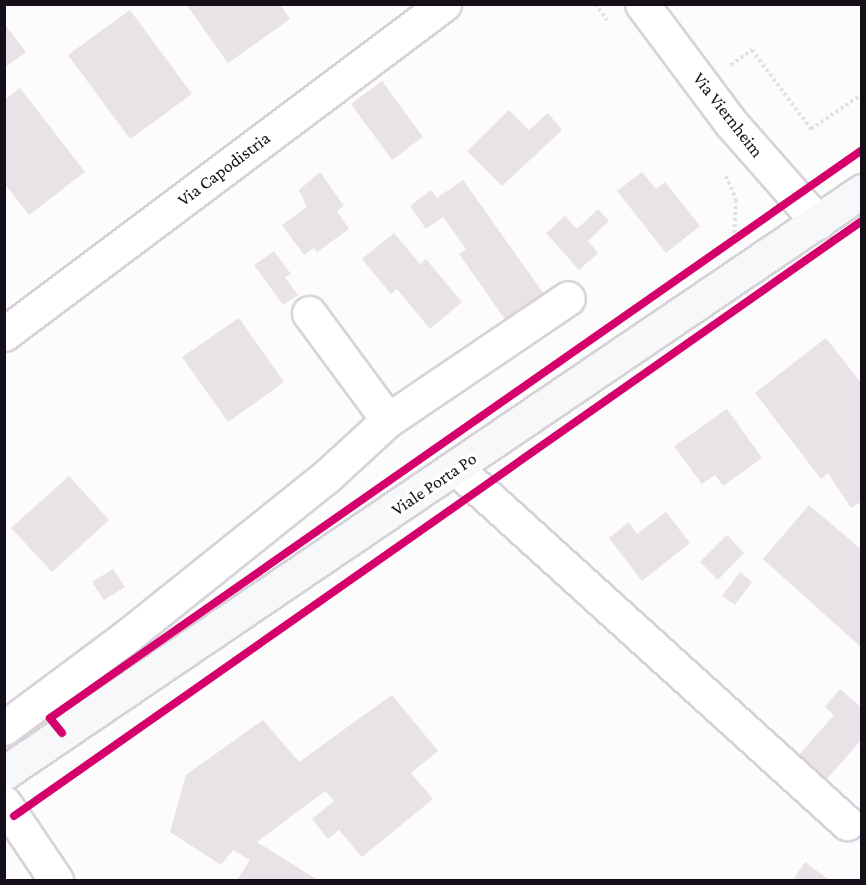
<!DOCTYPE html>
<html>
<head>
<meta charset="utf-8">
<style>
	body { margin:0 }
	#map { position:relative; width:866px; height:885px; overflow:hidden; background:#fcfcfc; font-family:"Crimson Pro",serif }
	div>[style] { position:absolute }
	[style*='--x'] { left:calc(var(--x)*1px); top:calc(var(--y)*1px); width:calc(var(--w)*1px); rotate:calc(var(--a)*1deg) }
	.building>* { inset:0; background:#e9e2e6 }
	.path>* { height:4px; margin-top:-2px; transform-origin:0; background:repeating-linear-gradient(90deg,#e3e2e3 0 3px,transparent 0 6px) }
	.roads { filter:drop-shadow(2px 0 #d7d3d9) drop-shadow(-2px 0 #d7d3d9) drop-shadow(0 2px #d7d3d9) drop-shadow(0 -2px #d7d3d9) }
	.minor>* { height:33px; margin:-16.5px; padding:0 16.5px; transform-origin:16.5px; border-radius:16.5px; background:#fff }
	.major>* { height:33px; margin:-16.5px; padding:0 16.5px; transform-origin:16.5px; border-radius:16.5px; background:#f7f8f9 }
	.cycleway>* { height:8px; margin:-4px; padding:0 4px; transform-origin:4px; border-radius:4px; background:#d6006c }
	span { translate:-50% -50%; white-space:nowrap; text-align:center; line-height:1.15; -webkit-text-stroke:6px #fff; paint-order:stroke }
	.street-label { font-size:18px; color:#160f1a }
	.frame { position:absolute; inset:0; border:6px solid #160f1a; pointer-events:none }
</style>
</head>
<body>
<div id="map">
	<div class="building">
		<div style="clip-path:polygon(186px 4px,280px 4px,290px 19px,228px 63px)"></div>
		<div style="clip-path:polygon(130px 10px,192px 94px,130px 139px,68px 55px)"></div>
		<div style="clip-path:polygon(4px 23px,26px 52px,4px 68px)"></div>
		<div style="clip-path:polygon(382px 81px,423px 137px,392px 160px,351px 104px)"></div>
		<div style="clip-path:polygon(20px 88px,85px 172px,29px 215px,4px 183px,4px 100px)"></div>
		<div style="clip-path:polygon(509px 110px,529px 130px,548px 113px,562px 130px,502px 186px,467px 151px)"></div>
		<div style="clip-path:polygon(320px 172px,344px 206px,337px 211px,349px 229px,317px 252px,314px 248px,304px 255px,282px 225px,307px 207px,299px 190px)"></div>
		<div style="clip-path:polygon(642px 172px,656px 189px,665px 182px,700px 226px,666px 253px,617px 191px)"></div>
		<div style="clip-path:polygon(463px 180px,549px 301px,511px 328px,459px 254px,466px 249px,443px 217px,426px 229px,410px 206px,431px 190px,437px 198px)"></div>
		<div style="clip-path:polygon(598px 209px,609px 221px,588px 241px,598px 253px,579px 270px,546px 233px,565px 216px,577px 229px)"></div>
		<div style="clip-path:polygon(394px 233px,420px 264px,426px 259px,462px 302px,430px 329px,397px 289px,391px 294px,362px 259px)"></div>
		<div style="clip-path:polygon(274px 251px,291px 274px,285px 277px,298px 295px,283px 305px,254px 265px)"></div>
		<div style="clip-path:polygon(239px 318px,284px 382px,228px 422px,182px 357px)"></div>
		<div style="clip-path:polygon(826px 338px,862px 384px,862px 501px,851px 508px,828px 473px,821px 479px,755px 393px)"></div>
		<div style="clip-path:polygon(727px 409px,762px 458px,723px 486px,715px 475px,702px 484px,674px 446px)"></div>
		<div style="clip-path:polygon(69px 476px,109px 520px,52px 572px,11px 528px)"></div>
		<div style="clip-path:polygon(809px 505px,862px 550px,862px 648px,763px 559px)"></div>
		<div style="clip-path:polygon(666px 512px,690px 543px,642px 581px,609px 538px,629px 522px,637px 534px)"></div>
		<div style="clip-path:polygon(727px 535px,744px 553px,718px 580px,700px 562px)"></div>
		<div style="clip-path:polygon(113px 569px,125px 587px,104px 600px,92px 582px)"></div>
		<div style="clip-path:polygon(740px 572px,752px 582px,735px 605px,722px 596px)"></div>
		<div style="clip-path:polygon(840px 689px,862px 708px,862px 739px,826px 780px,798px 756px,834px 715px,825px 707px)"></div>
		<div style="clip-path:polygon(392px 695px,438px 751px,411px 773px,433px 799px,362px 857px,339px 830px,328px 839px,312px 819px,334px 801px,325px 791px,257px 842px,318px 880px,237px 880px,250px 860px,233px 850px,221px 865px,170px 832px,186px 775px,263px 720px,299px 762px)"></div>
		<div style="clip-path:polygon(805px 862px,829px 880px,793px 880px)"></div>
	</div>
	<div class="path">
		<div style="--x:595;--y:4;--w:20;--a:53"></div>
		<div style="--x:731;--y:65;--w:26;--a:-36"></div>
		<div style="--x:752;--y:50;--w:99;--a:53.2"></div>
		<div style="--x:811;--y:129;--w:62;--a:-34.5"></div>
		<div style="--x:726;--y:176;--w:26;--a:67"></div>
		<div style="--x:736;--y:200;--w:33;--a:93"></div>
	</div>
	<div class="roads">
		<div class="minor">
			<div style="--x:642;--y:4;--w:149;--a:53.2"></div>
			<div style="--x:731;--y:123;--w:132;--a:48.7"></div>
			<div style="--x:309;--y:313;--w:133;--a:53.6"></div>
			<div style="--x:4;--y:334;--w:550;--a:-36.87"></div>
			<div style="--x:457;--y:469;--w:527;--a:42.23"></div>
			<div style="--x:4;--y:728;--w:152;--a:-36.7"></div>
			<div style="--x:126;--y:637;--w:258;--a:-38.7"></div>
			<div style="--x:327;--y:476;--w:83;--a:-42.6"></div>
			<div style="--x:388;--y:420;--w:217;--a:-34.1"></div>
			<div style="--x:4;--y:803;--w:93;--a:56"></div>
		</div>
		<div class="major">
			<div style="--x:4;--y:773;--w:1037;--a:-34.15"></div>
		</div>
	</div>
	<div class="cycleway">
		<div style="--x:62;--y:733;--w:19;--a:-129"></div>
		<div style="--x:50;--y:718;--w:991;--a:-34.97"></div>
		<div style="--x:14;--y:816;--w:1036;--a:-35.06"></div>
	</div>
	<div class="street-label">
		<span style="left:728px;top:115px;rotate:52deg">Via Viernheim</span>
		<span style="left:224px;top:169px;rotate:-37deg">Via Capodistria</span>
		<span style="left:434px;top:484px;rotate:-34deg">Viale Porta Po</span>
	</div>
	<div class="frame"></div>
</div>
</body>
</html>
